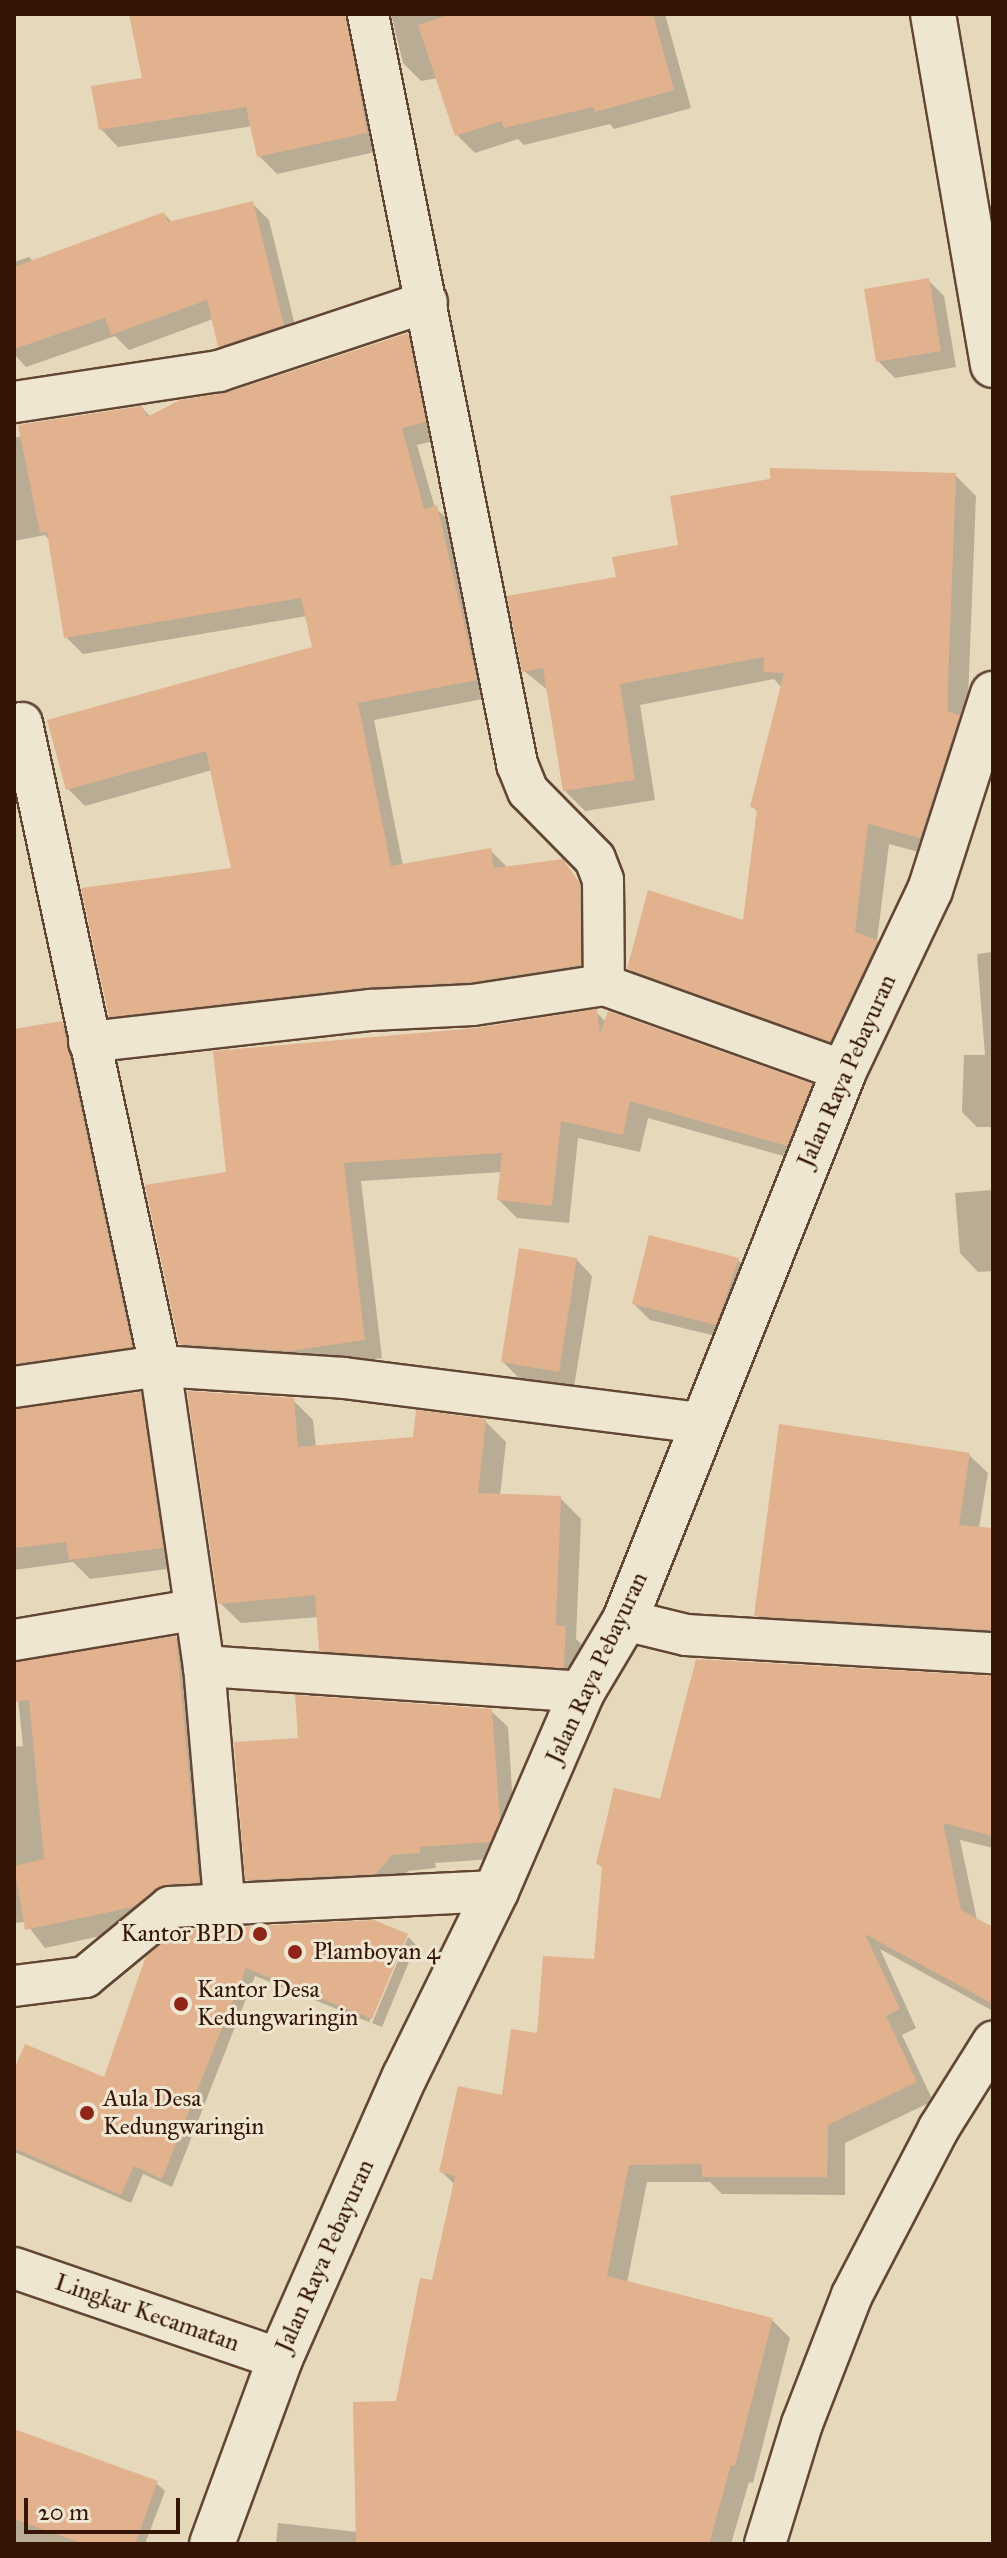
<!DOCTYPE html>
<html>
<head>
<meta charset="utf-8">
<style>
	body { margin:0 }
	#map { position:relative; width:1007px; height:2558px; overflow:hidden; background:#e6d8ba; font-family:"IM FELL Great Primer",serif }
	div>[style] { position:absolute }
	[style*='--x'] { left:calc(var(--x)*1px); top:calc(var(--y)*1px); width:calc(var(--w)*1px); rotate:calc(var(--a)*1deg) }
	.shadow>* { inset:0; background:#0003 }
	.building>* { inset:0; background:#e2b18e }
	.roads { filter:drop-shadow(2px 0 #624634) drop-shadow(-2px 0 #624634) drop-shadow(0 2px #624634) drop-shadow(0 -2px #624634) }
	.street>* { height:40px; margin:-20px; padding:0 20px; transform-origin:20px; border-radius:20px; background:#efe6d2 }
	.secondary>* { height:44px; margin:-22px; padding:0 22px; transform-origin:22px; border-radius:22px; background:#efe6d2 }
	.dots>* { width:22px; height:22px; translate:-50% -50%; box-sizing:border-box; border:4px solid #efe6d2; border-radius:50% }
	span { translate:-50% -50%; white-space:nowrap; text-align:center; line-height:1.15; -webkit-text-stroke:6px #efe6d2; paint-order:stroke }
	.street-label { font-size:24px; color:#361507 }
	.poi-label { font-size:24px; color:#361507 }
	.right { translate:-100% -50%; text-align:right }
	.left { translate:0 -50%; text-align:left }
	.frame { position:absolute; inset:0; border:16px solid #361507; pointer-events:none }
	.scale { position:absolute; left:24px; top:2498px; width:156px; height:36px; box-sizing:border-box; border:4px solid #361507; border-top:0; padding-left:10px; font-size:24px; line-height:28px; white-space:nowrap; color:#361507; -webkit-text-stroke:6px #efe6d2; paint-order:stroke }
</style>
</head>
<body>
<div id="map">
	<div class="shadow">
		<div style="clip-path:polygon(131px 14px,371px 14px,384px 150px,277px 174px,259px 156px,253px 126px,118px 147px,101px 129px,144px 80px)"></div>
		<div style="clip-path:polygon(391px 14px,665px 14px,691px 108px,614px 129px,610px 124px,524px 145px,518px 139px,475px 153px,457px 135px,438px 78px,421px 81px,403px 63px)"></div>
		<div style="clip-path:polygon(252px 203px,269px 220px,299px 342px,236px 362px,220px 346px,213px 319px,129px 350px,115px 336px,26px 367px,14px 354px,14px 262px,29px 257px,34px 262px,164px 214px,173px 223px)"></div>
		<div style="clip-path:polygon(928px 280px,944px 296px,956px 367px,895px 378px,878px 361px)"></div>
		<div style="clip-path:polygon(407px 335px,424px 352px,442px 439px,417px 445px,435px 508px,454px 524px,493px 697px,374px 720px,403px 866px,490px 850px,508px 868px,562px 861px,596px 903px,597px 982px,128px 1033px,110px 1016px,234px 870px,212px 770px,85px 806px,68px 789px,314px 648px,307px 616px,83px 654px,66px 637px,50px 541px,45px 535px,14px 541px,14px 438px,142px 408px,151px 417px)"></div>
		<div style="clip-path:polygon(955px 475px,976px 496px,967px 725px,941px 858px,889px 844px,877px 941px,898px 963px,851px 1061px,650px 989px,629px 968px,745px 923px,758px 812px,752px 806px,782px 688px,774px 679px,640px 705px,655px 800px,585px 811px,564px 790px,549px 691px,524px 671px,618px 579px,680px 547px)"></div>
		<div style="clip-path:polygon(993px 952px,993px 1127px,977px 1127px,962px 1112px,964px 1055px,985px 1055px,977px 954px)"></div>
		<div style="clip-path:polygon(596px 1012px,606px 1022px,811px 1086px,829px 1104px,805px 1162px,648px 1118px,640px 1152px,578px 1138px,569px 1223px,517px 1218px,499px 1200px,502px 1172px,361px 1181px,382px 1358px,309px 1369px,199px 1361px,181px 1343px,228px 1174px,477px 1030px)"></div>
		<div style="clip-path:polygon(62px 1023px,82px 1043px,151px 1366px,14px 1396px,14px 1031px)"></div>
		<div style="clip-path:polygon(993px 1190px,993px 1271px,978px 1272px,960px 1253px,955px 1193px)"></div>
		<div style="clip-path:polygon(576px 1259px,592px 1276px,574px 1387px,519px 1378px,503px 1362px)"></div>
		<div style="clip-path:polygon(738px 1260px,754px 1276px,732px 1340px,650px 1320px,634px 1304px)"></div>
		<div style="clip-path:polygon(140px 1394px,160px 1414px,182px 1567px,90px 1579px,73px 1562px,14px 1570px,14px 1411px)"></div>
		<div style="clip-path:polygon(293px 1400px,313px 1420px,316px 1448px,415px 1439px,485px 1421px,506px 1442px,500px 1496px,560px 1498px,581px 1519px,576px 1639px,586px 1648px,584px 1687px,342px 1671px,321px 1650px,319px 1617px,241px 1623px,220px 1603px)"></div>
		<div style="clip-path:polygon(969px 1455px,988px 1473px,977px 1540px,993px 1543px,993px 1646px,774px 1633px,756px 1615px)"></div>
		<div style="clip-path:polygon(176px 1638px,194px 1657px,217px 1900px,152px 1925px,45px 1948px,25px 1922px,14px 1923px,14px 1747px,23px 1746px,14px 1663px)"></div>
		<div style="clip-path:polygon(993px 1678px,993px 1848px,960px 1840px,977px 1920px,993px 1929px,993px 2011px,880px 1949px,916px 2028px,902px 2035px,933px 2101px,845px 2143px,845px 2195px,722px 2194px,710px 2182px,647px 2182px,627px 2283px,772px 2320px,790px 2338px,753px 2483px,749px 2482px,731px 2544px,276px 2544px,278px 2523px,357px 2532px,434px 2282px,455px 2185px,441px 2171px,504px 2098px,539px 2036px,595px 1961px,604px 1869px,598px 1864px,662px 1801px)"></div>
		<div style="clip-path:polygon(491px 1711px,508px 1727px,515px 1837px,506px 1858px,435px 1863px,436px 1868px,408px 1871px,393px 1889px,264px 1896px,247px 1879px,300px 1740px)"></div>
		<div style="clip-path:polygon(407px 1936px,369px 2022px,255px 1976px,172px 2187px,143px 2174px,131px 2203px,14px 2152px,14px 2074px,105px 2080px,148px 1958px)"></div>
		<div style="clip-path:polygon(408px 1937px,416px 1945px,382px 2027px,372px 2023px)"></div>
		<div style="clip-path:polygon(14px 2431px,156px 2483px,165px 2491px,145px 2544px,14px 2544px)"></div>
	</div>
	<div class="building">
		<div style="clip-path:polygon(129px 14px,346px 14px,367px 133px,257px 157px,246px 107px,99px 130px,91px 86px,142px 78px)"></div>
		<div style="clip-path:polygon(451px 14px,653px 14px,674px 90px,595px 112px,593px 107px,504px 128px,502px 121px,455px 136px,418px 25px)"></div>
		<div style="clip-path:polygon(253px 201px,284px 325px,218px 347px,207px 300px,111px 335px,105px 318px,14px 349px,14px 267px,164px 212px,168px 222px)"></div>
		<div style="clip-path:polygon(929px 278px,941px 351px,876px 362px,864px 289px)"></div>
		<div style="clip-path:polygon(408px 333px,426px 422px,402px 428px,424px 509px,437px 505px,477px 680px,358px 703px,391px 866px,491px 848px,494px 868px,563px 859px,580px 884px,581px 965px,471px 982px,368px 987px,109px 1017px,81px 888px,231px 868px,206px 751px,66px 790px,47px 720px,312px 647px,301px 598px,64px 638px,47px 532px,40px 533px,18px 425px,142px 406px,147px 417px,180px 400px,226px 393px)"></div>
		<div style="clip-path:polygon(770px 468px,956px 473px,947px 711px,960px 715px,920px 838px,868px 824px,855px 932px,878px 940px,830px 1042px,627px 969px,648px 890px,743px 920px,757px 809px,750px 807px,784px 673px,763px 672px,764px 657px,620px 684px,635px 780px,563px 791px,543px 668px,522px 672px,507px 596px,616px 577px,612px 557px,678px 545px,670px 496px,770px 479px)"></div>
		<div style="clip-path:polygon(597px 1009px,600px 1034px,608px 1011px,812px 1084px,787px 1146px,630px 1101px,623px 1135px,561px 1121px,552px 1206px,497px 1200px,502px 1153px,344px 1163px,365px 1340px,290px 1351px,179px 1344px,145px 1185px,226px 1172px,213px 1051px,476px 1028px)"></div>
		<div style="clip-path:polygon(62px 1021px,132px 1347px,14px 1364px,14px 1029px)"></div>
		<div style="clip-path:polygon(649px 1235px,739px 1258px,716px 1325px,632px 1304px)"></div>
		<div style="clip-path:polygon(519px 1248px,577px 1258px,559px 1372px,501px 1362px)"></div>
		<div style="clip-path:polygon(187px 1391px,294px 1398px,298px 1447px,413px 1437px,416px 1410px,486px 1419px,478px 1493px,561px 1496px,556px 1625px,566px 1626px,564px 1668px,319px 1651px,315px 1595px,218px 1604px)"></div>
		<div style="clip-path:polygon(141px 1392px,163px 1548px,69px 1560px,66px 1542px,14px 1548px,14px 1409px)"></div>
		<div style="clip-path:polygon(779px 1424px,970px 1453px,959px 1525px,993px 1528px,993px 1630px,754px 1616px)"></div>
		<div style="clip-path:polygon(176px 1636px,199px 1883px,168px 1884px,133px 1907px,25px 1930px,14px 1866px,44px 1859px,29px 1700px,14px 1702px,14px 1662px)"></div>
		<div style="clip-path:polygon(696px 1659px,993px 1676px,993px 1836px,943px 1823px,961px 1910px,993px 1927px,993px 2004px,865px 1934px,900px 2009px,886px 2016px,917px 2082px,828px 2125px,827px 2177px,702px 2177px,702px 2164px,629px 2165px,607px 2276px,773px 2318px,735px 2466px,731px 2465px,709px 2544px,356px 2544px,353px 2402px,396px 2401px,420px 2278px,432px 2280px,455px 2176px,439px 2172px,458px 2086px,502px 2095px,511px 2029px,537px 2033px,543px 1956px,594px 1959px,602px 1866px,596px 1864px,614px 1788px,660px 1799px)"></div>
		<div style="clip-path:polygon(295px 1695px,492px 1709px,500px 1820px,490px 1842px,420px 1847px,420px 1853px,392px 1855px,376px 1874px,245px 1880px,234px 1742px,298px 1738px)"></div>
		<div style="clip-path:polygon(374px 1920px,408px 1934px,372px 2019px,246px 1968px,162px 2179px,134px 2166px,121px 2195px,14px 2148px,14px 2069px,25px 2044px,104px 2077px,146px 1956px,179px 1930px)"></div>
		<div style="clip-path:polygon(14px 2429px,158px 2481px,135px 2544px,84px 2544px,14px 2519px)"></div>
	</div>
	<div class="roads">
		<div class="street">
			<div style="--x:368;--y:14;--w:765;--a:78.76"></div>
			<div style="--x:517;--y:764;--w:29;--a:68"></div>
			<div style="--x:528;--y:791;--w:95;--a:45.4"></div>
			<div style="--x:595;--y:859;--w:22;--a:69"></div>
			<div style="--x:603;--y:880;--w:105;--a:89.5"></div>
			<div style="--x:14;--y:402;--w:207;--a:-8.6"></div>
			<div style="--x:219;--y:371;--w:219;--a:-18.4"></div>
			<div style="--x:22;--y:723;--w:658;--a:77.89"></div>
			<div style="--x:160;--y:1366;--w:303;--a:81.7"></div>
			<div style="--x:204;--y:1666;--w:235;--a:85.1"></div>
			<div style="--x:89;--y:1042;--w:284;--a:-6.5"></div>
			<div style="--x:371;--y:1010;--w:102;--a:-2.8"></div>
			<div style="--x:473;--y:1005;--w:133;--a:-8.7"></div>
			<div style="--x:604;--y:985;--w:255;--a:19.7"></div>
			<div style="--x:14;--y:1387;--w:148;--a:-8.2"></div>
			<div style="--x:160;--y:1366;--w:184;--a:3.7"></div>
			<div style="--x:344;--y:1378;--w:359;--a:7.2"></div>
			<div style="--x:625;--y:1620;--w:63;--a:13.8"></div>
			<div style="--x:686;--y:1635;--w:308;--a:3.4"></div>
			<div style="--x:14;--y:1640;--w:181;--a:-9.5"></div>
			<div style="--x:204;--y:1666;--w:379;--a:3.9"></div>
			<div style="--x:14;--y:1986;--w:72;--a:-7.2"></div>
			<div style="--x:85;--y:1977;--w:110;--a:-39.5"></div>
			<div style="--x:170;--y:1907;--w:326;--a:-2.8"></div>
			<div style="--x:14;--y:2268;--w:281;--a:18.9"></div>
			<div style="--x:765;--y:2544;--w:126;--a:-72.9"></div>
			<div style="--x:802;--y:2424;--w:138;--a:-68.8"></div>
			<div style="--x:852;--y:2295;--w:188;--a:-62.5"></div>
			<div style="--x:939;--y:2128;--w:102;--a:-57.9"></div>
		</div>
		<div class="secondary">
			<div style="--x:933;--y:14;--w:356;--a:80.3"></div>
			<div style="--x:212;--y:2544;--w:197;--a:-69.8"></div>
			<div style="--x:280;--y:2359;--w:309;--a:-66.2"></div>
			<div style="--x:405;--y:2076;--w:206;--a:-63.8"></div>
			<div style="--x:496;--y:1891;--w:217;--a:-66.6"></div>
			<div style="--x:582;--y:1692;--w:84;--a:-59.2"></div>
			<div style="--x:625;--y:1620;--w:591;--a:-68.25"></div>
			<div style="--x:844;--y:1071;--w:200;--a:-64.6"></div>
			<div style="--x:930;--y:890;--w:206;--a:-72.2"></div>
		</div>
	</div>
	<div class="dots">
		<div style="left:260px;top:1934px;background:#8f2418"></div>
		<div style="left:295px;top:1952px;background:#8f2418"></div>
		<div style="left:181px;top:2004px;background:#8f2418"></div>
		<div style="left:87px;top:2113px;background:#8f2418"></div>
	</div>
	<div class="street-label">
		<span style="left:847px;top:1071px;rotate:-66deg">Jalan Raya Pebayuran</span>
		<span style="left:597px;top:1668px;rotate:-65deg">Jalan Raya Pebayuran</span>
		<span style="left:325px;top:2256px;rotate:-66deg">Jalan Raya Pebayuran</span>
		<span style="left:147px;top:2313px;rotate:19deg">Lingkar Kecamatan</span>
	</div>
	<div class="poi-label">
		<span class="right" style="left:244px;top:1934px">Kantor BPD</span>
		<span class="left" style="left:313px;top:1952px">Plamboyan 4</span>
		<span class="left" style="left:197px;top:2004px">Kantor Desa<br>Kedungwaringin</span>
		<span class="left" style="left:103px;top:2113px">Aula Desa<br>Kedungwaringin</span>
	</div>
	<div class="frame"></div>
	<div class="scale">20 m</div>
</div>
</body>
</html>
